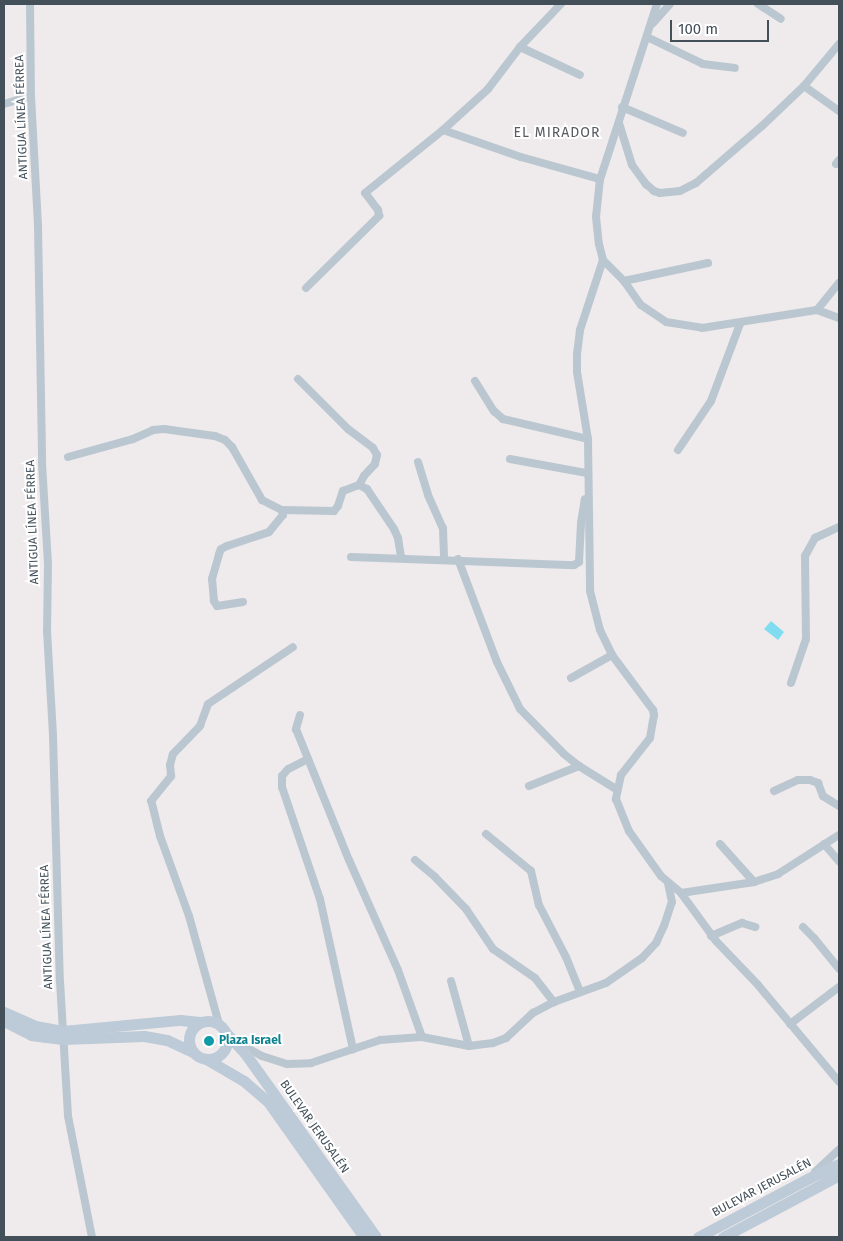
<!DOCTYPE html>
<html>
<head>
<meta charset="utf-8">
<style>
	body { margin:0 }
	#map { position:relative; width:843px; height:1241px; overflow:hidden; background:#efebec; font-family:"Fira Sans",sans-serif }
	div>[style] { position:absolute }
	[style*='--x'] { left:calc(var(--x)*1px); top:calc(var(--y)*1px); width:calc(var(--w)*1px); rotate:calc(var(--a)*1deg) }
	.water>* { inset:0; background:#80ddf1 }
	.street>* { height:8px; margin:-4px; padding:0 4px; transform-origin:4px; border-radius:4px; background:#bbc7d0 }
	.secondary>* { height:11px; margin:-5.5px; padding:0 5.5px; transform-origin:5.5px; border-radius:5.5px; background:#bdcad7 }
	.secondary>.ring { margin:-5.5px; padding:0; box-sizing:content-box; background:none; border:11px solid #bdcad7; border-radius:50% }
	.dots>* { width:14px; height:14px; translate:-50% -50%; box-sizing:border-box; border:2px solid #fff; border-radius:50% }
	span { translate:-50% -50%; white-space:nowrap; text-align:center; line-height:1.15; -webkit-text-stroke:4px #fff; paint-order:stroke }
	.street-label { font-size:12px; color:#43505a }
	.culture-label { font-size:12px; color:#0d838f; font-weight:700 }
	.left { translate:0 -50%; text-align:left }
	.neighbourhood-label { font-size:14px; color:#585c61; letter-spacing:1px }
	.frame { position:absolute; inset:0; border:5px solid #43505a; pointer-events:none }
	.scale { position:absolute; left:670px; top:20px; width:99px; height:22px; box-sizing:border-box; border:2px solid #43505a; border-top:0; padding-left:6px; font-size:15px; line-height:18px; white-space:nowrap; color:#43505a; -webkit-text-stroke:4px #fff; paint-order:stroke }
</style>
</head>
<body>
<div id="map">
	<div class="water">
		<div style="clip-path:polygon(771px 621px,784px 632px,778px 640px,764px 629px)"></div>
	</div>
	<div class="street">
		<div style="--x:30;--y:4;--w:92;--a:89.4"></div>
		<div style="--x:31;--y:96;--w:129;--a:86.9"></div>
		<div style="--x:38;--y:225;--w:238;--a:89"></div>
		<div style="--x:42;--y:463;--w:100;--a:86.6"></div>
		<div style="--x:48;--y:563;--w:68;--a:90.8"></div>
		<div style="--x:47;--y:631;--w:105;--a:86.7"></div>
		<div style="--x:53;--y:736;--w:245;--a:88.4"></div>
		<div style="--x:60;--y:981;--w:135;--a:86.6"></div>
		<div style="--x:68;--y:1116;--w:123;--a:78.8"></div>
		<div style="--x:657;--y:4;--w:184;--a:108"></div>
		<div style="--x:600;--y:179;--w:38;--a:96"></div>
		<div style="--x:596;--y:217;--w:27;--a:84"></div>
		<div style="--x:599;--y:244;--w:16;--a:76"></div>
		<div style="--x:603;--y:260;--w:30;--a:45"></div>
		<div style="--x:624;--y:281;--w:29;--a:55"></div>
		<div style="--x:641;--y:305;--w:30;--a:34"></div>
		<div style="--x:666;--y:322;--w:36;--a:9"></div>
		<div style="--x:702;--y:328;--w:116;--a:-8.9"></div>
		<div style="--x:817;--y:310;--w:23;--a:20"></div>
		<div style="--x:758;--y:4;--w:27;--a:33"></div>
		<div style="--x:653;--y:23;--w:25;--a:-48"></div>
		<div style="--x:647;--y:37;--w:62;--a:25.7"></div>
		<div style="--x:703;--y:64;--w:32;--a:7"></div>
		<div style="--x:520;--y:47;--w:66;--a:25"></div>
		<div style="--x:804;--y:86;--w:43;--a:35.5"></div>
		<div style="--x:4;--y:104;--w:28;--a:-17"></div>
		<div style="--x:622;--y:107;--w:66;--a:23.1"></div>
		<div style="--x:619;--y:123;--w:44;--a:72.8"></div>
		<div style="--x:632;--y:165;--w:24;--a:54"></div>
		<div style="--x:646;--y:184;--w:11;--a:41"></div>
		<div style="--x:654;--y:191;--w:6;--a:18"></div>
		<div style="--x:660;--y:193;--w:20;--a:-6"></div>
		<div style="--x:680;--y:191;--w:18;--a:-27"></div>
		<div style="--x:696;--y:183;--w:87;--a:-40.8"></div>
		<div style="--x:762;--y:126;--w:58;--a:-43.6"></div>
		<div style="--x:804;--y:86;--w:55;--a:-50.2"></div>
		<div style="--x:443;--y:130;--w:83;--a:19.1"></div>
		<div style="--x:521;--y:157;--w:82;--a:15.6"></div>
		<div style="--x:836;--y:164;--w:5;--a:-53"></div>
		<div style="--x:603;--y:260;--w:74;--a:108.2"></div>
		<div style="--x:580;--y:330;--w:23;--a:97"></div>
		<div style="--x:577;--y:353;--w:19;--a:90"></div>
		<div style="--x:577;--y:372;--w:68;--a:80.7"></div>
		<div style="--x:588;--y:439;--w:152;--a:89.2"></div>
		<div style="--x:590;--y:591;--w:40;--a:75.6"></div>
		<div style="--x:600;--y:630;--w:28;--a:64"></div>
		<div style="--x:612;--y:655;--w:69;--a:53.3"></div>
		<div style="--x:653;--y:710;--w:5;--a:79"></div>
		<div style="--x:654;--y:715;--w:23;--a:100"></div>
		<div style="--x:650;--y:738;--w:47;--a:128.1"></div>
		<div style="--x:621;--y:775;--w:25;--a:102"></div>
		<div style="--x:616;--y:799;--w:35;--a:68"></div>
		<div style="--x:629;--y:831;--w:55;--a:54.6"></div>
		<div style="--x:661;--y:876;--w:26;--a:40"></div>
		<div style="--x:681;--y:893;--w:59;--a:53.9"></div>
		<div style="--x:716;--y:941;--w:61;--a:46.3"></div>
		<div style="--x:758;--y:985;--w:126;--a:50.1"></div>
		<div style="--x:624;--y:281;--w:86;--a:-12.1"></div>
		<div style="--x:306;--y:288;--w:103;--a:-44.6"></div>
		<div style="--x:379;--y:216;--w:6;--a:-99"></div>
		<div style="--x:378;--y:210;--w:21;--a:-127"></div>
		<div style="--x:365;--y:193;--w:100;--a:-38.9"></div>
		<div style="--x:443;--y:130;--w:61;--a:-42.3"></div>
		<div style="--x:488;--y:89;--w:53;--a:-52.7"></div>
		<div style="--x:520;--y:47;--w:59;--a:-46.4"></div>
		<div style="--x:817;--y:310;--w:35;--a:-51"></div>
		<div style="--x:298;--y:379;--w:71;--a:45"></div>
		<div style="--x:348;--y:429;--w:31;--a:37"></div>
		<div style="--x:373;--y:448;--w:8;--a:60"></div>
		<div style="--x:377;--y:455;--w:9;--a:103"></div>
		<div style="--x:375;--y:464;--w:16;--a:133"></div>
		<div style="--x:364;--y:476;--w:10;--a:119"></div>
		<div style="--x:475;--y:381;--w:36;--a:58"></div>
		<div style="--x:494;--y:411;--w:12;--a:42"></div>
		<div style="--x:503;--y:419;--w:87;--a:13.2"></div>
		<div style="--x:678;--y:450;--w:59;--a:-56"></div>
		<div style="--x:711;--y:401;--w:82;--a:-69.4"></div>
		<div style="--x:68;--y:457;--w:67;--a:-15.5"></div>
		<div style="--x:133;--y:439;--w:22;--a:-24"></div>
		<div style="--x:153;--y:430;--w:11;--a:-5"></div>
		<div style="--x:164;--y:429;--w:51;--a:7.8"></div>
		<div style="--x:215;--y:436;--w:11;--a:22"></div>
		<div style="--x:225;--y:440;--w:10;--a:45"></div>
		<div style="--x:232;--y:447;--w:61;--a:60.5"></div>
		<div style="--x:262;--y:500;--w:22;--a:27"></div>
		<div style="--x:282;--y:510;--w:52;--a:1.1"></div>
		<div style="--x:334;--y:511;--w:6;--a:-51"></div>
		<div style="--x:338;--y:506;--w:16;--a:-72"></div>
		<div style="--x:343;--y:491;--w:17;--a:-21"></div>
		<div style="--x:359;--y:485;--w:9;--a:27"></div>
		<div style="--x:367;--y:489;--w:48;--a:56"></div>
		<div style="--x:394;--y:529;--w:10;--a:66"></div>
		<div style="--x:398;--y:538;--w:20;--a:81"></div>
		<div style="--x:510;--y:459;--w:77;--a:10.4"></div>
		<div style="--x:418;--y:462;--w:34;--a:73"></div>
		<div style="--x:428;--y:495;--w:36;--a:66"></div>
		<div style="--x:443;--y:528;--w:31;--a:88"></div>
		<div style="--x:351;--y:557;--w:223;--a:2.1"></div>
		<div style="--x:574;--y:565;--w:6;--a:-31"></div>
		<div style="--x:579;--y:562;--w:39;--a:-87"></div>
		<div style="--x:581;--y:523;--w:24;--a:-81"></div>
		<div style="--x:458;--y:559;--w:110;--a:69.3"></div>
		<div style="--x:497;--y:662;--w:52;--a:63.9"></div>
		<div style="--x:520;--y:709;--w:63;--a:45.6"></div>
		<div style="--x:564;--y:754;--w:19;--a:39"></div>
		<div style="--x:579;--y:766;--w:44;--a:31.9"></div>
		<div style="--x:243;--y:602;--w:26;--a:171"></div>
		<div style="--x:217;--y:606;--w:6;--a:-121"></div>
		<div style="--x:214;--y:601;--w:22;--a:-95"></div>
		<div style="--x:212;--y:579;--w:26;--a:-74"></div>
		<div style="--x:219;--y:554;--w:5;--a:-68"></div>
		<div style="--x:221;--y:549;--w:7;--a:-27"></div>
		<div style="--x:227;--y:546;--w:44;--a:-18.4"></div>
		<div style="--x:269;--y:532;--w:22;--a:-51"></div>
		<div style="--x:283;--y:515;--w:5;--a:-101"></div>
		<div style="--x:571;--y:678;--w:47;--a:-29.3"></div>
		<div style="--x:791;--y:683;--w:46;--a:-71.2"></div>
		<div style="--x:806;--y:639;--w:83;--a:-90.7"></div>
		<div style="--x:805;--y:556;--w:21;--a:-61"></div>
		<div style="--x:815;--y:538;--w:26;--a:-25"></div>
		<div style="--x:300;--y:715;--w:15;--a:106"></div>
		<div style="--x:296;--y:729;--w:141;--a:68"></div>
		<div style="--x:349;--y:860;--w:120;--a:66"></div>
		<div style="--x:398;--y:970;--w:71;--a:70.3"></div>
		<div style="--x:308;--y:759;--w:22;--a:153"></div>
		<div style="--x:288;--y:769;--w:9;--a:131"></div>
		<div style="--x:282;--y:776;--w:11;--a:90"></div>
		<div style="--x:282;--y:787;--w:118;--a:71.3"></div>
		<div style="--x:320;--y:899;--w:154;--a:77.6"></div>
		<div style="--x:529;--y:786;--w:54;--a:-21.8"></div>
		<div style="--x:774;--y:791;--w:26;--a:-25"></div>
		<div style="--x:798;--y:780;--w:12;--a:0"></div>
		<div style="--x:810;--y:780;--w:9;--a:21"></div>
		<div style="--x:818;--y:783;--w:14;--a:69"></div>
		<div style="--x:823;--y:796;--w:19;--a:32"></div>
		<div style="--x:486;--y:834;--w:58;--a:39.4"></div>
		<div style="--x:531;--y:871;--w:35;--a:77"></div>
		<div style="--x:539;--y:905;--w:59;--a:62.6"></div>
		<div style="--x:566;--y:957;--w:38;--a:68"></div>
		<div style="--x:720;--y:844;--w:51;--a:48.2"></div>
		<div style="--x:824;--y:844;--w:23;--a:49"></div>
		<div style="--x:415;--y:860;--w:26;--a:40"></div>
		<div style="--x:435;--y:877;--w:45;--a:45.9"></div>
		<div style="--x:466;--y:909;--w:48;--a:56"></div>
		<div style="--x:493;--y:949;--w:51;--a:34.6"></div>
		<div style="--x:535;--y:978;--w:31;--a:52"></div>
		<div style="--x:681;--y:893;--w:74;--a:-8.6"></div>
		<div style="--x:754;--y:882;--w:25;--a:-18"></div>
		<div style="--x:778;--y:874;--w:72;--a:-32.6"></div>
		<div style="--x:803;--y:927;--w:16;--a:45"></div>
		<div style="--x:814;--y:938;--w:40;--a:51"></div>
		<div style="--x:711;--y:936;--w:34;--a:-23"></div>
		<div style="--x:742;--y:923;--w:14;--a:17"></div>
		<div style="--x:451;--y:981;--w:67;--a:74.5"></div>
		<div style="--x:219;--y:1024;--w:112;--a:-105.5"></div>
		<div style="--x:189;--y:916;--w:85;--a:-109.9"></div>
		<div style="--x:160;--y:836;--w:36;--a:-104"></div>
		<div style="--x:151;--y:801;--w:32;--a:-51"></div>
		<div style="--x:171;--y:776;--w:11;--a:-95"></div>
		<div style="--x:170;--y:765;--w:11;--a:-75"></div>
		<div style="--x:173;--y:754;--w:39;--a:-46"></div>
		<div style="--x:200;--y:726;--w:23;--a:-70"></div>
		<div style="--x:208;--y:704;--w:102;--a:-33.8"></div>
		<div style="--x:790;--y:1024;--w:61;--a:-37.1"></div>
		<div style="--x:242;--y:1045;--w:23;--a:29"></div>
		<div style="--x:262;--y:1056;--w:26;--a:18"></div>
		<div style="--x:287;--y:1064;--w:24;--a:-2"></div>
		<div style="--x:311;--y:1063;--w:73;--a:-18.4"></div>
		<div style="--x:380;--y:1040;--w:42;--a:-4.1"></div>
		<div style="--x:422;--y:1037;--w:48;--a:10.8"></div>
		<div style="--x:469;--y:1046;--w:24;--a:-7"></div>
		<div style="--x:493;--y:1043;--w:14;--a:-21"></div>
		<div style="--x:506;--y:1038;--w:37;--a:-43"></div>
		<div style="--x:533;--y:1013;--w:24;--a:-28"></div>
		<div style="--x:554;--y:1002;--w:55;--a:-20.1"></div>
		<div style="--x:606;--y:983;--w:44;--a:-34.8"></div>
		<div style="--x:642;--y:958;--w:21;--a:-47"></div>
		<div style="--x:656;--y:943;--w:19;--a:-65"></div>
		<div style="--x:664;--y:926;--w:25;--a:-72"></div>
		<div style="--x:672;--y:902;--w:19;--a:-102"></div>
		<div style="--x:815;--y:1172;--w:33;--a:-43"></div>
	</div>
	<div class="secondary">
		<div style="--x:4;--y:1012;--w:34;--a:24"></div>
		<div style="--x:35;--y:1026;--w:28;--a:10"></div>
		<div style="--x:63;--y:1031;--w:118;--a:-5.4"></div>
		<div style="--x:180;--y:1020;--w:20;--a:6"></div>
		<div class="ring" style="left:189px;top:1021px;width:27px;height:27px"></div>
		<div style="--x:4;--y:1021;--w:30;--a:27"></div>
		<div style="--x:31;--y:1035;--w:15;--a:8"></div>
		<div style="--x:46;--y:1037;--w:17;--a:7"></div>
		<div style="--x:63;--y:1039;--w:81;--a:-2.1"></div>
		<div style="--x:144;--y:1036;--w:23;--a:10"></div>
		<div style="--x:167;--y:1040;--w:29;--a:25"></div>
		<div style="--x:227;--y:1034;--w:25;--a:47"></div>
		<div style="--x:244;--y:1052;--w:227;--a:54.5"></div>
		<div style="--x:208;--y:1060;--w:42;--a:30.3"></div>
		<div style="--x:244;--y:1081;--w:33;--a:41"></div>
		<div style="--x:269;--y:1103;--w:164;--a:54.7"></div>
		<div style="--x:698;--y:1237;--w:126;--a:-28"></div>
		<div style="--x:809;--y:1178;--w:33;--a:-25"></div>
		<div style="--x:723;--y:1237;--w:132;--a:-28.1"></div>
	</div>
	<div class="dots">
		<div style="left:209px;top:1041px;background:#0f9aa8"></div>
	</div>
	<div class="street-label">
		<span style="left:22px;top:117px;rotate:-92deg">ANTIGUA LÍNEA FÉRREA</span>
		<span style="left:33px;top:522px;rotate:-92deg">ANTIGUA LÍNEA FÉRREA</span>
		<span style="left:47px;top:927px;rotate:-92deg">ANTIGUA LÍNEA FÉRREA</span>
		<span style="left:314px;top:1127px;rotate:55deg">BULEVAR JERUSALÉN</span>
		<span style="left:762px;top:1188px;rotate:-28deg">BULEVAR JERUSALÉN</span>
	</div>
	<div class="culture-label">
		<span class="left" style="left:219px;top:1041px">Plaza Israel</span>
	</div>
	<div class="neighbourhood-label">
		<span style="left:557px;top:133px">EL MIRADOR</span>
	</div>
	<div class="frame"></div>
	<div class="scale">100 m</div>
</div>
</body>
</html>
